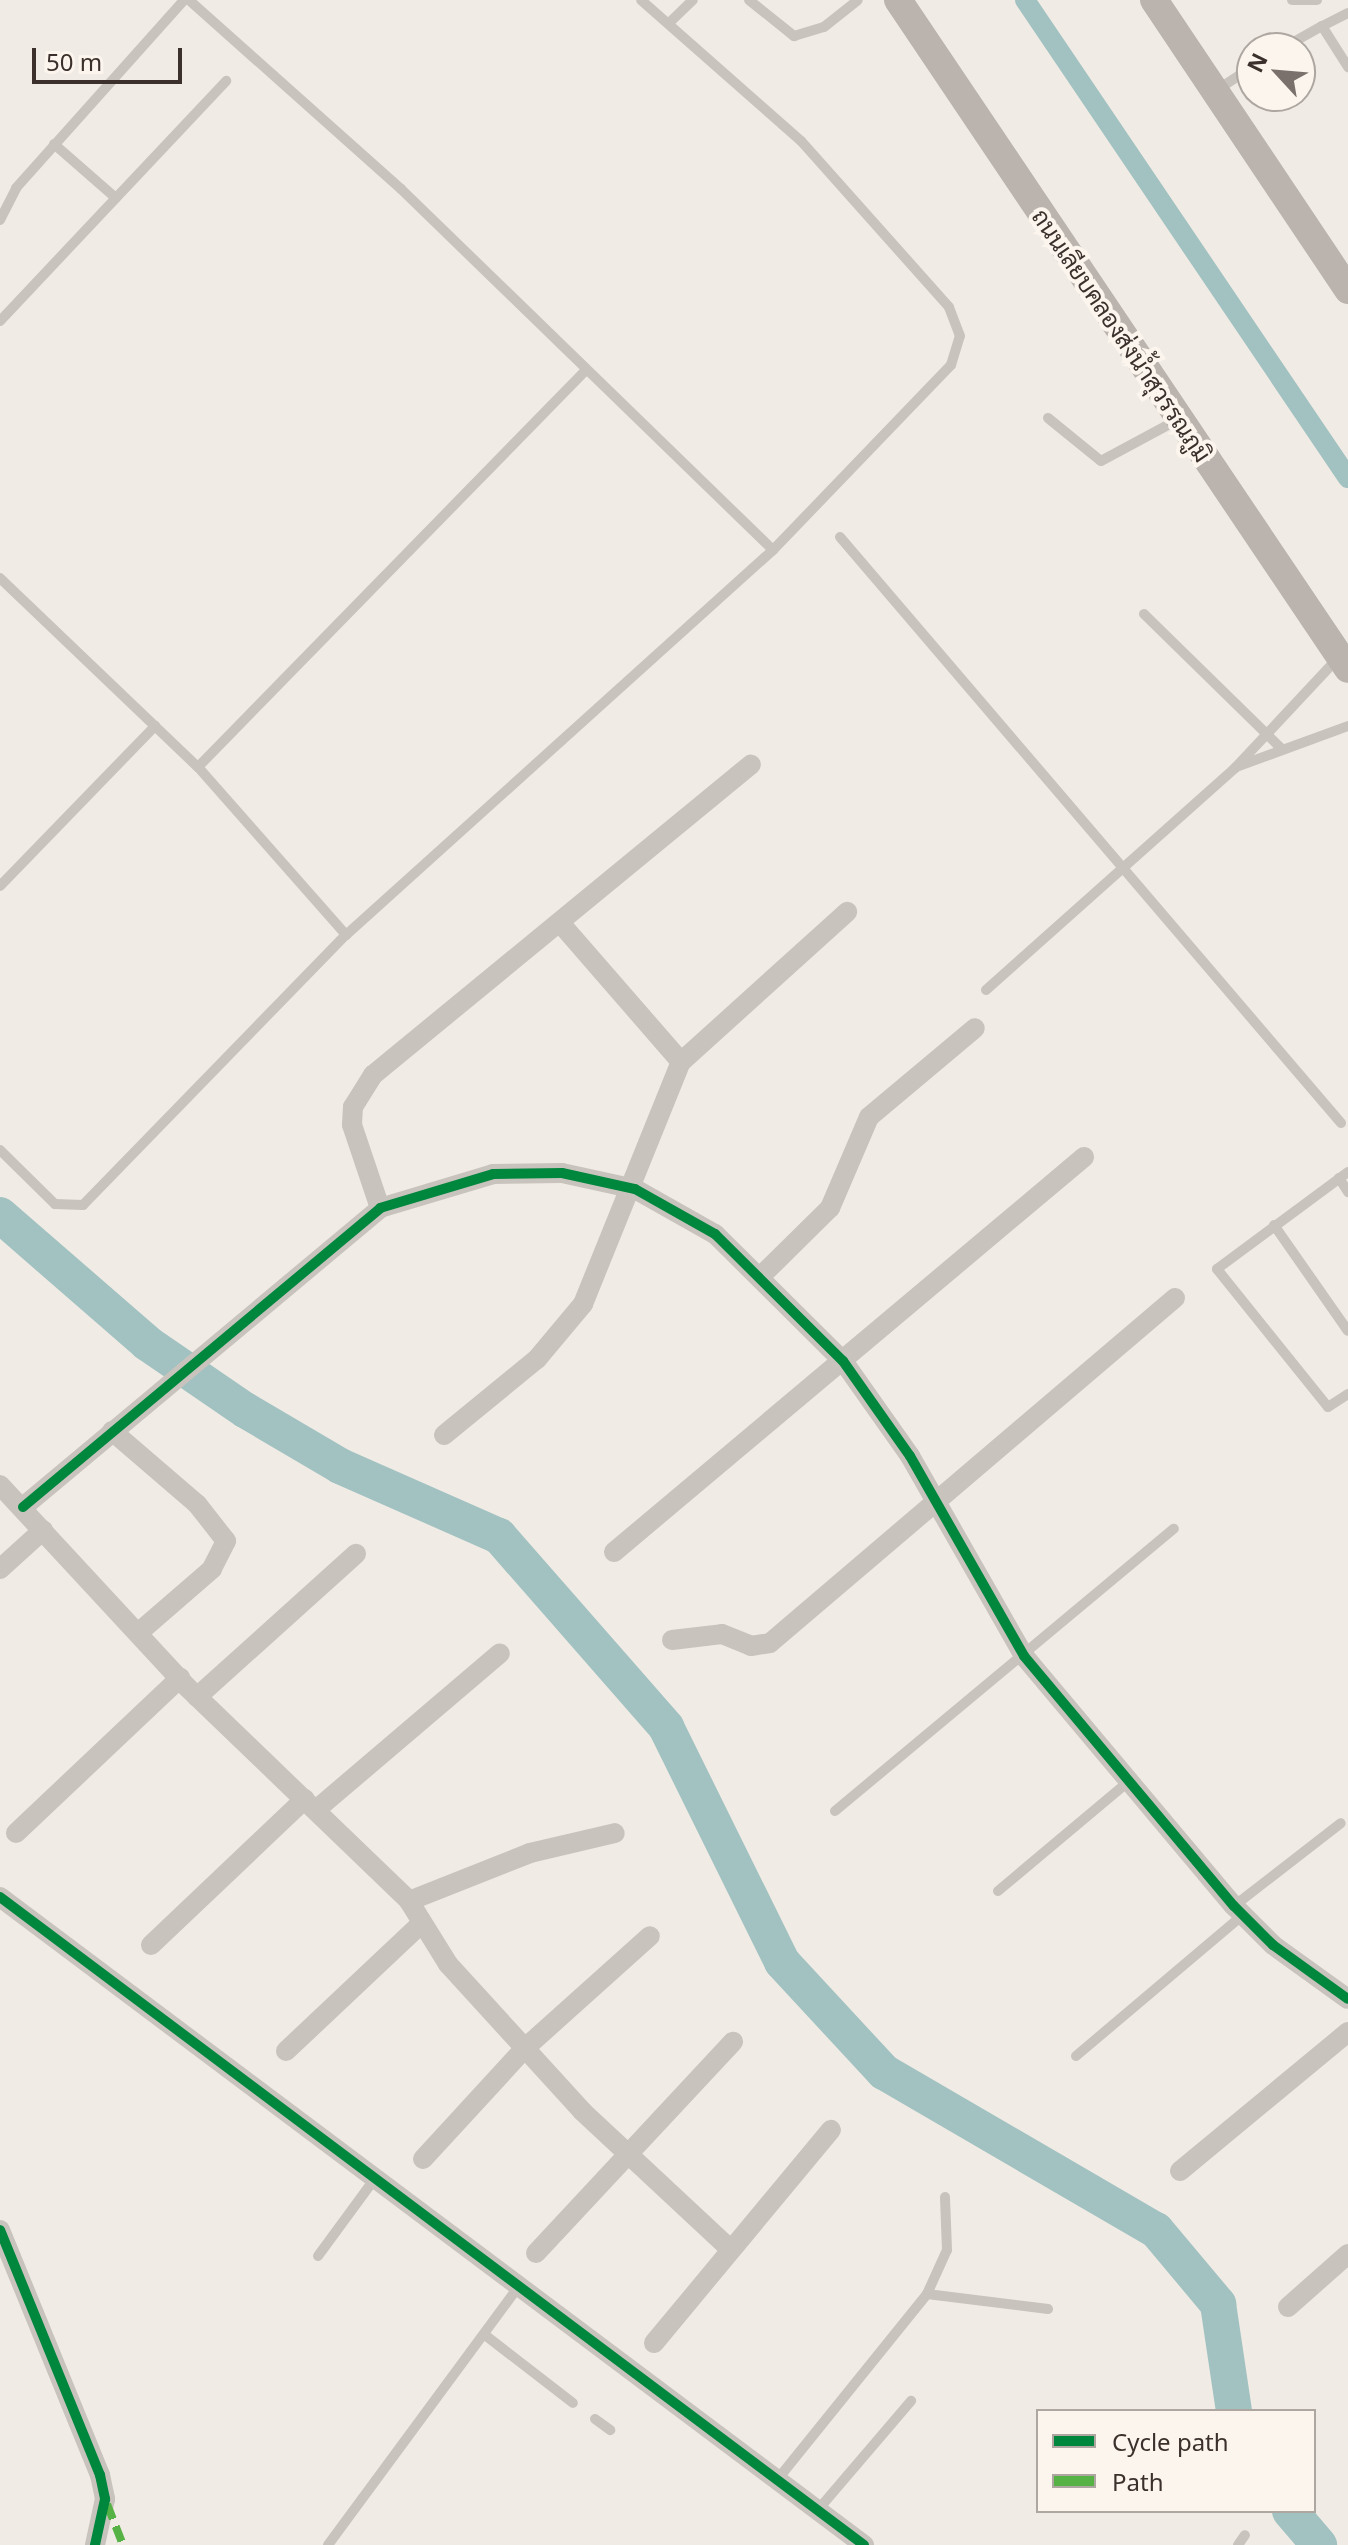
<!DOCTYPE html>
<html>
<head>
<meta charset="utf-8">
<style>
	body { margin:0 }
	#map { position:relative; width:1348px; height:2545px; overflow:hidden; background:#f0ebe5; font-family:"Noto Sans",Sarabun,sans-serif }
	div>[style] { position:absolute }
	[style*='--x'] { left:calc(var(--x)*1px); top:calc(var(--y)*1px); width:calc(var(--w)*1px); rotate:calc(var(--a)*1deg) }
	.canal>* { height:20px; margin:-10px; padding:0 10px; transform-origin:10px; border-radius:10px; background:#a1c2c1 }
	.river>* { height:36px; margin:-18px; padding:0 18px; transform-origin:18px; border-radius:18px; background:#a1c2c1 }
	.lane>* { height:10px; margin:-5px; padding:0 5px; transform-origin:5px; border-radius:5px; background:#c9c3be }
	.street>* { height:20px; margin:-10px; padding:0 10px; transform-origin:10px; border-radius:10px; background:#c9c3be }
	.secondary>* { height:28px; margin:-14px; padding:0 14px; transform-origin:14px; border-radius:14px; background:#bab3ae }
	.quiet>* { height:8px; margin-top:-4px; transform-origin:0; background:repeating-linear-gradient(90deg,#57b246 0 16px,transparent 0 24px) }
	.cycleway>* { height:10px; margin:-5px; padding:0 5px; transform-origin:5px; border-radius:5px; background:#00873e }
	span { translate:-50% -50%; white-space:nowrap; text-align:center; line-height:1.15; -webkit-text-stroke:8px #fbf5ee; paint-order:stroke }
	.street-label { font-size:24px; color:#3b302b }
	.legend { position:absolute; left:1036px; top:2409px; width:280px; height:104px; box-sizing:border-box; background:#fbf5ee; border:2px solid #aea6a0; margin:0; padding:10px 14px; list-style:none; font-size:24px; color:#3b302b }
	.legend li { display:flex; align-items:center; gap:16px; height:40px }
	.legend b { width:40px; border:2px solid #aea6a0 }
	.north { position:absolute; left:1236px; top:32px; width:80px; height:80px; box-sizing:border-box; background:#fbf5ee; border:2px solid #aea6a0; border-radius:50%; rotate:296deg; font-size:22px; font-weight:700; line-height:32px; text-align:center; color:#3b302b }
	.north::after { content:''; display:block; margin:auto; width:28px; height:36px; background:#7a716c; clip-path:polygon(50% 0,100% 100%,50% 72%,0 100%) }
	.scale { position:absolute; left:32px; top:48px; width:150px; height:36px; box-sizing:border-box; border:4px solid #3b302b; border-top:0; padding-left:10px; font-size:24px; line-height:28px; white-space:nowrap; color:#3b302b; -webkit-text-stroke:6px #fbf5ee; paint-order:stroke }
</style>
</head>
<body>
<div id="map">
	<div class="canal">
		<div style="--x:1025;--y:0;--w:577;--a:55.95"></div>
	</div>
	<div class="river">
		<div style="--x:0;--y:1215;--w:195;--a:41"></div>
		<div style="--x:147;--y:1343;--w:119;--a:34.4"></div>
		<div style="--x:245;--y:1410;--w:110;--a:30.5"></div>
		<div style="--x:340;--y:1466;--w:174;--a:23.8"></div>
		<div style="--x:499;--y:1536;--w:254;--a:48.8"></div>
		<div style="--x:666;--y:1727;--w:262;--a:63.7"></div>
		<div style="--x:782;--y:1962;--w:150;--a:47.2"></div>
		<div style="--x:884;--y:2072;--w:315;--a:30.2"></div>
		<div style="--x:1156;--y:2230;--w:97;--a:50"></div>
		<div style="--x:1218;--y:2304;--w:108;--a:81.5"></div>
		<div style="--x:1290;--y:2511;--w:45;--a:49.5"></div>
	</div>
	<div class="lane">
		<div style="--x:189;--y:0;--w:284;--a:41.7"></div>
		<div style="--x:401;--y:189;--w:518;--a:44.14"></div>
		<div style="--x:749;--y:0;--w:58;--a:38.7"></div>
		<div style="--x:794;--y:36;--w:31;--a:-17"></div>
		<div style="--x:824;--y:27;--w:43;--a:-38.5"></div>
		<div style="--x:1292;--y:0;--w:25;--a:0"></div>
		<div style="--x:1348;--y:13;--w:29;--a:153"></div>
		<div style="--x:1322;--y:26;--w:49;--a:57.6"></div>
		<div style="--x:669;--y:23;--w:33;--a:-44"></div>
		<div style="--x:1283;--y:48;--w:45;--a:-29.4"></div>
		<div style="--x:1217;--y:90;--w:42;--a:-33.3"></div>
		<div style="--x:54;--y:144;--w:82;--a:41.1"></div>
		<div style="--x:0;--y:220;--w:36;--a:-63"></div>
		<div style="--x:16;--y:188;--w:252;--a:-48.2"></div>
		<div style="--x:0;--y:321;--w:330;--a:-46.7"></div>
		<div style="--x:1048;--y:418;--w:68;--a:39.1"></div>
		<div style="--x:1101;--y:461;--w:86;--a:-28.3"></div>
		<div style="--x:840;--y:537;--w:771;--a:49.47"></div>
		<div style="--x:0;--y:578;--w:274;--a:43.7"></div>
		<div style="--x:198;--y:767;--w:224;--a:48.6"></div>
		<div style="--x:1144;--y:614;--w:193;--a:44.4"></div>
		<div style="--x:198;--y:767;--w:552;--a:-45.66"></div>
		<div style="--x:1236;--y:767;--w:119;--a:-20.1"></div>
		<div style="--x:0;--y:886;--w:223;--a:-45.9"></div>
		<div style="--x:986;--y:990;--w:334;--a:-41.7"></div>
		<div style="--x:1235;--y:768;--w:152;--a:-46.9"></div>
		<div style="--x:0;--y:1150;--w:77;--a:44.5"></div>
		<div style="--x:55;--y:1204;--w:28;--a:2"></div>
		<div style="--x:83;--y:1205;--w:377;--a:-45.8"></div>
		<div style="--x:346;--y:935;--w:575;--a:-42.04"></div>
		<div style="--x:773;--y:550;--w:257;--a:-46.1"></div>
		<div style="--x:951;--y:365;--w:30;--a:-73"></div>
		<div style="--x:960;--y:336;--w:31;--a:-111"></div>
		<div style="--x:949;--y:307;--w:222;--a:-131.7"></div>
		<div style="--x:801;--y:141;--w:213;--a:-138.6"></div>
		<div style="--x:1348;--y:1172;--w:163;--a:143.5"></div>
		<div style="--x:1217;--y:1269;--w:177;--a:51.2"></div>
		<div style="--x:1328;--y:1407;--w:24;--a:-33"></div>
		<div style="--x:1339;--y:1178;--w:17;--a:57"></div>
		<div style="--x:1274;--y:1225;--w:129;--a:55.1"></div>
		<div style="--x:835;--y:1811;--w:441;--a:-39.8"></div>
		<div style="--x:998;--y:1891;--w:171;--a:-40"></div>
		<div style="--x:1234;--y:1906;--w:135;--a:-37.8"></div>
		<div style="--x:1076;--y:2056;--w:219;--a:-40.2"></div>
		<div style="--x:318;--y:2256;--w:93;--a:-53.7"></div>
		<div style="--x:927;--y:2294;--w:122;--a:7.1"></div>
		<div style="--x:485;--y:2335;--w:111;--a:37.7"></div>
		<div style="--x:595;--y:2419;--w:19;--a:36"></div>
		<div style="--x:777;--y:2480;--w:239;--a:-51.1"></div>
		<div style="--x:927;--y:2294;--w:48;--a:-65.6"></div>
		<div style="--x:947;--y:2250;--w:53;--a:-92.2"></div>
		<div style="--x:817;--y:2511;--w:145;--a:-49.5"></div>
		<div style="--x:328;--y:2545;--w:317;--a:-53.6"></div>
		<div style="--x:1238;--y:2545;--w:12;--a:-55"></div>
	</div>
	<div class="street">
		<div style="--x:562;--y:925;--w:181;--a:49"></div>
		<div style="--x:380;--y:1208;--w:88;--a:-108.6"></div>
		<div style="--x:352;--y:1125;--w:18;--a:-87"></div>
		<div style="--x:353;--y:1107;--w:38;--a:-58"></div>
		<div style="--x:373;--y:1075;--w:489;--a:-39.4"></div>
		<div style="--x:763;--y:1274;--w:94;--a:-44.6"></div>
		<div style="--x:830;--y:1208;--w:99;--a:-66.8"></div>
		<div style="--x:869;--y:1117;--w:138;--a:-40"></div>
		<div style="--x:112;--y:1431;--w:112;--a:40.7"></div>
		<div style="--x:197;--y:1504;--w:47;--a:51.9"></div>
		<div style="--x:226;--y:1541;--w:31;--a:117"></div>
		<div style="--x:212;--y:1569;--w:98;--a:139.1"></div>
		<div style="--x:444;--y:1435;--w:120;--a:-39.3"></div>
		<div style="--x:537;--y:1359;--w:72;--a:-50.1"></div>
		<div style="--x:583;--y:1304;--w:261;--a:-68"></div>
		<div style="--x:681;--y:1062;--w:224;--a:-42.1"></div>
		<div style="--x:0;--y:1485;--w:275;--a:47.2"></div>
		<div style="--x:187;--y:1687;--w:308;--a:43.9"></div>
		<div style="--x:409;--y:1901;--w:74;--a:58.2"></div>
		<div style="--x:448;--y:1964;--w:199;--a:47.6"></div>
		<div style="--x:582;--y:2111;--w:202;--a:43"></div>
		<div style="--x:23;--y:1507;--w:466;--a:-39.9"></div>
		<div style="--x:380;--y:1208;--w:118;--a:-16.7"></div>
		<div style="--x:493;--y:1174;--w:69;--a:-0.8"></div>
		<div style="--x:562;--y:1173;--w:75;--a:12.4"></div>
		<div style="--x:635;--y:1189;--w:92;--a:29.4"></div>
		<div style="--x:715;--y:1234;--w:180;--a:44.8"></div>
		<div style="--x:843;--y:1361;--w:116;--a:54.8"></div>
		<div style="--x:910;--y:1456;--w:230;--a:60.3"></div>
		<div style="--x:1024;--y:1656;--w:326;--a:50"></div>
		<div style="--x:1234;--y:1906;--w:55;--a:45"></div>
		<div style="--x:1273;--y:1945;--w:92;--a:35.8"></div>
		<div style="--x:614;--y:1552;--w:614;--a:-40.04"></div>
		<div style="--x:0;--y:1569;--w:58;--a:-42.2"></div>
		<div style="--x:672;--y:1640;--w:50;--a:-6.8"></div>
		<div style="--x:722;--y:1634;--w:31;--a:22"></div>
		<div style="--x:751;--y:1646;--w:19;--a:-9"></div>
		<div style="--x:770;--y:1643;--w:532;--a:-40.43"></div>
		<div style="--x:197;--y:1697;--w:214;--a:-42"></div>
		<div style="--x:317;--y:1809;--w:240;--a:-40.4"></div>
		<div style="--x:16;--y:1833;--w:226;--a:-43.4"></div>
		<div style="--x:0;--y:1897;--w:1080;--a:36.87"></div>
		<div style="--x:409;--y:1901;--w:130;--a:-21.6"></div>
		<div style="--x:530;--y:1853;--w:87;--a:-13.2"></div>
		<div style="--x:151;--y:1945;--w:212;--a:-43.5"></div>
		<div style="--x:286;--y:2051;--w:187;--a:-43.3"></div>
		<div style="--x:423;--y:2159;--w:149;--a:-47.4"></div>
		<div style="--x:524;--y:2049;--w:169;--a:-41.9"></div>
		<div style="--x:1180;--y:2171;--w:218;--a:-39.6"></div>
		<div style="--x:0;--y:2230;--w:265;--a:67.8"></div>
		<div style="--x:100;--y:2475;--w:25;--a:78"></div>
		<div style="--x:105;--y:2499;--w:47;--a:102.3"></div>
		<div style="--x:536;--y:2253;--w:289;--a:-47"></div>
		<div style="--x:1288;--y:2307;--w:80;--a:-41.5"></div>
		<div style="--x:654;--y:2343;--w:277;--a:-50.3"></div>
	</div>
	<div class="secondary">
		<div style="--x:898;--y:0;--w:806;--a:56.07"></div>
		<div style="--x:1154;--y:0;--w:349;--a:56.2"></div>
	</div>
	<div class="quiet">
		<div style="--x:107;--y:2504;--w:44;--a:68.7"></div>
	</div>
	<div class="cycleway">
		<div style="--x:23;--y:1507;--w:466;--a:-39.9"></div>
		<div style="--x:380;--y:1208;--w:118;--a:-16.7"></div>
		<div style="--x:493;--y:1174;--w:69;--a:-0.8"></div>
		<div style="--x:562;--y:1173;--w:75;--a:12.4"></div>
		<div style="--x:635;--y:1189;--w:92;--a:29.4"></div>
		<div style="--x:715;--y:1234;--w:180;--a:44.8"></div>
		<div style="--x:843;--y:1361;--w:116;--a:54.8"></div>
		<div style="--x:910;--y:1456;--w:230;--a:60.3"></div>
		<div style="--x:1024;--y:1656;--w:326;--a:50"></div>
		<div style="--x:1234;--y:1906;--w:55;--a:45"></div>
		<div style="--x:1273;--y:1945;--w:92;--a:35.8"></div>
		<div style="--x:0;--y:1897;--w:1080;--a:36.87"></div>
		<div style="--x:0;--y:2230;--w:265;--a:67.8"></div>
		<div style="--x:100;--y:2475;--w:25;--a:78"></div>
		<div style="--x:105;--y:2499;--w:47;--a:102.3"></div>
	</div>
	<div class="street-label">
		<span style="left:1122px;top:335px;rotate:56deg">ถนนเลียบคลองส่งน้ำสุวรรณภูมิ</span>
	</div>
	<ul class="legend">
	<li><b style="height:10px;background:#00873e"></b>Cycle path</li>
	<li><b style="height:10px;background:#57b246"></b>Path</li>
	</ul>
	<div class="north">N</div>
	<div class="scale">50 m</div>
</div>
</body>
</html>
